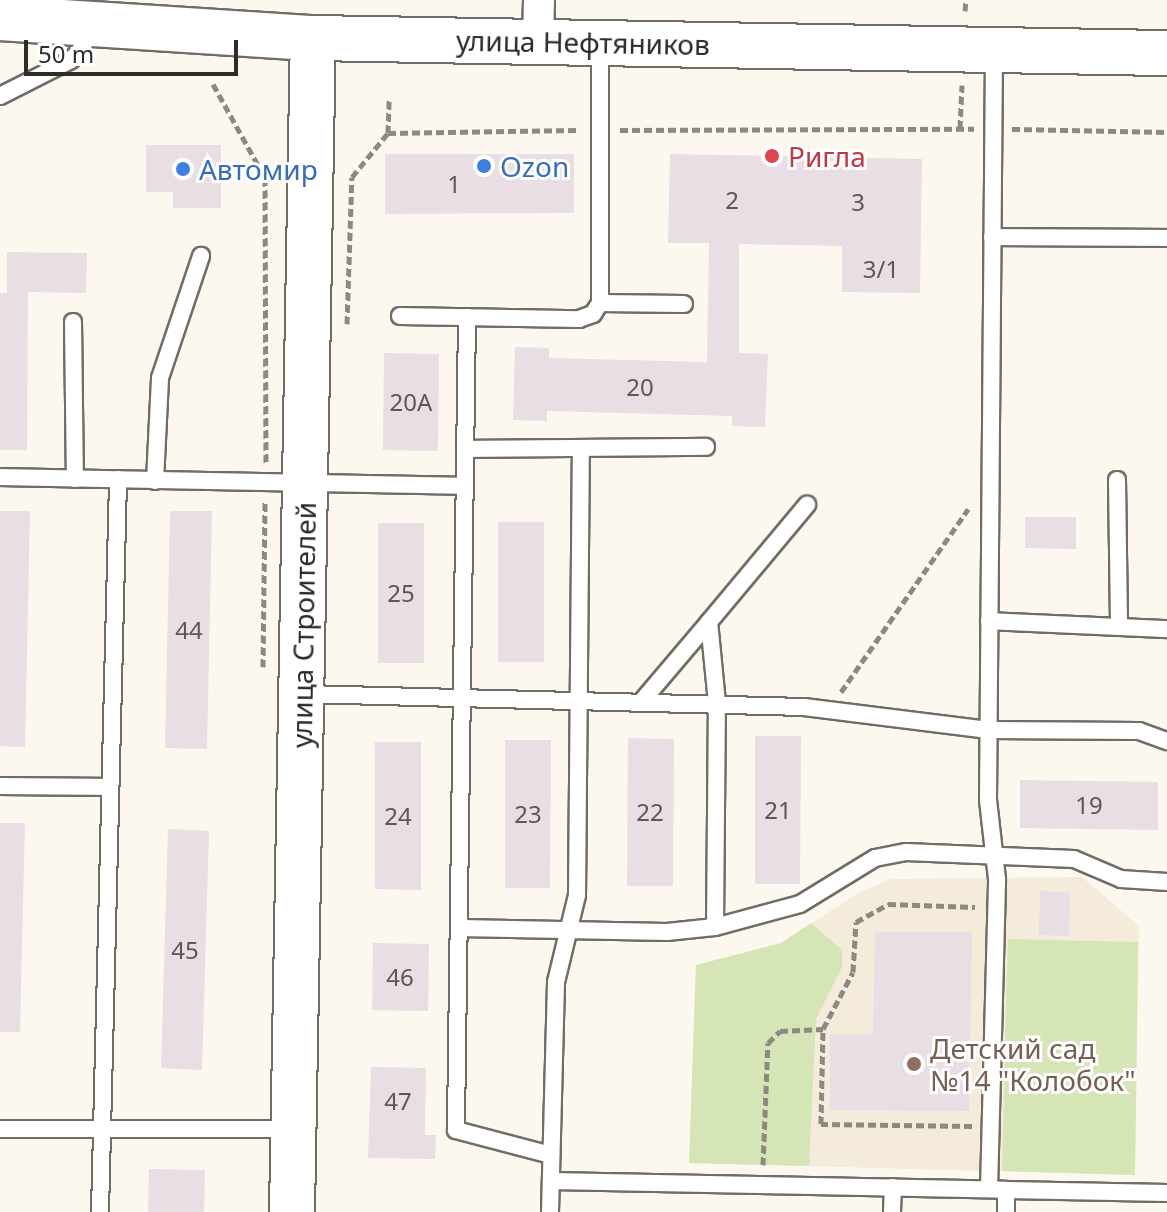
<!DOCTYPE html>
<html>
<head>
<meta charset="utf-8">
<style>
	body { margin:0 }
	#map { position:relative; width:1167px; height:1212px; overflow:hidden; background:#fdf8ef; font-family:"Noto Sans",sans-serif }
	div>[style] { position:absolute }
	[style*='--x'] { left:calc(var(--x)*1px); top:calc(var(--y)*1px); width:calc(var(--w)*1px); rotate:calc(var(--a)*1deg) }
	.built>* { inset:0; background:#f4ebdb }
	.green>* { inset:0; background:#d5e5b5 }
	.building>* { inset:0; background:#e8dee4 }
	.path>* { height:5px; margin-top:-2.5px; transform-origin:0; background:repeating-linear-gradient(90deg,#8c8882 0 8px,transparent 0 12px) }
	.roads { filter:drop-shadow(2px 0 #716d65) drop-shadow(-2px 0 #716d65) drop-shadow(0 2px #716d65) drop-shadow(0 -2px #716d65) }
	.lane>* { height:16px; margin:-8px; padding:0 8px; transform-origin:8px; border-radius:8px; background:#fff }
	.street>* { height:30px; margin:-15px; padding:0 15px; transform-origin:15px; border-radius:15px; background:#fff }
	.secondary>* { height:44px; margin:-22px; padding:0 22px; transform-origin:22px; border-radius:22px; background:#fff }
	.dots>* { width:22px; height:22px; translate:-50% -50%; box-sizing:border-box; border:4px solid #fff; border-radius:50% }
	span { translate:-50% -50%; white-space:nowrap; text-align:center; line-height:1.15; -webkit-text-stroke:6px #fff; paint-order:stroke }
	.number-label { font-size:24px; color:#5c5857 }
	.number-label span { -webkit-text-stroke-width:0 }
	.street-label { font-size:28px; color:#2e2c28 }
	.health-label { font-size:28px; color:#be3a42 }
	.left { translate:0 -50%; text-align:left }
	.shop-label { font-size:28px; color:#366cbe }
	.education-label { font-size:28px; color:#785e54 }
	.scale { position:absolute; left:24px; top:40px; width:214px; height:36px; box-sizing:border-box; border:4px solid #2e2c28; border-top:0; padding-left:10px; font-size:24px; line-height:28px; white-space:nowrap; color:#2e2c28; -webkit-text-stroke:6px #fff; paint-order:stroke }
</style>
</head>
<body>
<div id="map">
	<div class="built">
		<div style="clip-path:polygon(1082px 877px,1139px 926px,1135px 1175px,689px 1163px,696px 965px,781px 943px,858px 893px,891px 879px)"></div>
	</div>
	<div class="green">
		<div style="clip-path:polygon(811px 923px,842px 950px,842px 967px,816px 1019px,809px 1166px,689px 1163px,696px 965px,781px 943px)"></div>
		<div style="clip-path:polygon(1008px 939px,1138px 942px,1135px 1175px,1002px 1171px)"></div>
	</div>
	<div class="building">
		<div style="clip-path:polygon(146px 145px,221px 145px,221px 208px,173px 208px,173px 192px,146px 192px)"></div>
		<div style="clip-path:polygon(385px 154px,574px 154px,574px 213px,385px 214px)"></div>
		<div style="clip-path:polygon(670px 154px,922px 159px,920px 293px,842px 292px,842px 246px,739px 244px,739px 353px,768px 354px,765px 427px,732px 426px,732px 416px,547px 411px,547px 421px,513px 420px,515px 347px,549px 348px,549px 358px,707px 362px,709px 243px,668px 243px)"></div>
		<div style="clip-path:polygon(7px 252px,87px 253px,86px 293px,28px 292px,27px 450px,0 450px,0 293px,7px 293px)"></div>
		<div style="clip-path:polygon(384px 353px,439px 354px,438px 451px,383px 450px)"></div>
		<div style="clip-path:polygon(0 511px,30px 511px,25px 747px,0 746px)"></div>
		<div style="clip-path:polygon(170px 511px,212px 511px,207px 749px,165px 748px)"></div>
		<div style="clip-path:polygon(1025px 517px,1076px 517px,1076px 549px,1025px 548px)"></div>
		<div style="clip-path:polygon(498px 522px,544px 522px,544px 662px,498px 662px)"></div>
		<div style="clip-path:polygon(378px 523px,424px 523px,424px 663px,378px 663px)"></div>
		<div style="clip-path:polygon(755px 736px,801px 736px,800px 884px,755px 884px)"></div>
		<div style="clip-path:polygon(628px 738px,674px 739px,673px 886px,627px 886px)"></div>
		<div style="clip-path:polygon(505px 740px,551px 740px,550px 888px,505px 888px)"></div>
		<div style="clip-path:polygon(375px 742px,421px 742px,421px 890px,375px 889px)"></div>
		<div style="clip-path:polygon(1020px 780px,1158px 782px,1158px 830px,1020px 828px)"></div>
		<div style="clip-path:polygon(0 823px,25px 823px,20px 1032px,0 1032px)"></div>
		<div style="clip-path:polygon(168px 829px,209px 831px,202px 1070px,161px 1068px)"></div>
		<div style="clip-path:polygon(1040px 891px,1070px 893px,1069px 936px,1039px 935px)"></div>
		<div style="clip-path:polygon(875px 932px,972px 932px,969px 1111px,830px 1110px,830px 1034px,873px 1035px)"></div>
		<div style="clip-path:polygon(373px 943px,429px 944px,428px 1011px,372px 1010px)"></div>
		<div style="clip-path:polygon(371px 1067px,426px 1068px,425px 1135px,436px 1135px,435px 1159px,368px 1158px)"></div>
		<div style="clip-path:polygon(149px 1169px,205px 1170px,204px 1212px,148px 1212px)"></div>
	</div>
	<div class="path">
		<div style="--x:965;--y:11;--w:11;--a:-85"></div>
		<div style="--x:213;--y:84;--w:107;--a:61"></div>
		<div style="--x:265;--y:178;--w:285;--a:89.8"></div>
		<div style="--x:960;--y:128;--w:43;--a:-87.3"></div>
		<div style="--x:1012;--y:129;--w:155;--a:1.1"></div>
		<div style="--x:620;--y:130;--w:354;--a:-0.2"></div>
		<div style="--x:388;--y:133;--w:35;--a:-88"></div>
		<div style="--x:347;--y:324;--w:147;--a:-88.1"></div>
		<div style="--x:352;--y:177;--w:57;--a:-50.7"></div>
		<div style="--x:388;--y:133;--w:190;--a:-0.9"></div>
		<div style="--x:263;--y:667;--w:166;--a:-89.3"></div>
		<div style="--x:841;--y:692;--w:223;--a:-55.2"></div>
		<div style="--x:972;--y:1126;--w:151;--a:-179.2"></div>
		<div style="--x:821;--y:1124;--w:95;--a:-88.8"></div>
		<div style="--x:823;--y:1029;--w:64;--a:-62.2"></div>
		<div style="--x:853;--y:972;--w:50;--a:-86.6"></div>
		<div style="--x:856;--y:922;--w:37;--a:-29"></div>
		<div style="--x:888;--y:904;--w:87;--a:2"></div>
		<div style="--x:763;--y:1165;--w:122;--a:-87.7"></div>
		<div style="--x:768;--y:1043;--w:17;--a:-45"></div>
		<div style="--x:780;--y:1031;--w:43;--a:-2.7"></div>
	</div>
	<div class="roads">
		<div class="lane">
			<div style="--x:0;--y:96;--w:80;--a:-26.9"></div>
			<div style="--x:71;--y:60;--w:18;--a:-47"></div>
			<div style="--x:83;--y:47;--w:23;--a:-75"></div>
			<div style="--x:992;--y:237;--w:175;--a:0.3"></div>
			<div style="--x:600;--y:303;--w:84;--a:0.7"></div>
			<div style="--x:400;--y:316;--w:179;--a:1"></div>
			<div style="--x:579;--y:319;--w:15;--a:-20"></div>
			<div style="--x:593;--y:314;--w:13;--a:-58"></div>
			<div style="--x:600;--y:303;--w:259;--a:-90"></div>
			<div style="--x:467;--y:317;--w:813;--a:90.78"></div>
			<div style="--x:456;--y:1130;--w:98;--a:14.7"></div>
			<div style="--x:73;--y:322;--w:157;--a:89.3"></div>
			<div style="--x:465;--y:449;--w:241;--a:-0.5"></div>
			<div style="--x:0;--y:477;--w:465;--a:1.1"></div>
			<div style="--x:1117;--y:480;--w:147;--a:89.2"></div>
			<div style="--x:155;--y:481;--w:103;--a:-87.2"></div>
			<div style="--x:160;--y:378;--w:129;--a:-71.4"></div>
			<div style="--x:989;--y:621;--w:178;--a:2.6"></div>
			<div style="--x:304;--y:694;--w:500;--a:1.49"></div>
			<div style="--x:804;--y:707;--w:186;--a:7.1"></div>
			<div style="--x:989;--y:730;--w:150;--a:0.4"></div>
			<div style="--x:1139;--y:731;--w:30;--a:20"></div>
			<div style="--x:642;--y:701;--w:104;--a:-49.7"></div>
			<div style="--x:0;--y:786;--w:110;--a:0.5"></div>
			<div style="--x:715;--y:927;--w:224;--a:-89.5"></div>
			<div style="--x:717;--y:703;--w:81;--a:-95.6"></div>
			<div style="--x:709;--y:622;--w:153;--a:-50.1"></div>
			<div style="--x:459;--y:928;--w:208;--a:1.1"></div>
			<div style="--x:667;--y:932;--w:48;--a:-5.9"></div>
			<div style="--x:715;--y:927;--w:88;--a:-15.1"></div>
			<div style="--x:800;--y:904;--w:88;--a:-31.5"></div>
			<div style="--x:875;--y:858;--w:32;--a:-11"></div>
			<div style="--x:906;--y:852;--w:168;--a:2.4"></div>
			<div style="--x:1074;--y:859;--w:51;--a:23.1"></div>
			<div style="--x:1121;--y:879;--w:46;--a:3.7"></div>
			<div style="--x:0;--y:1129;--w:290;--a:0"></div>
			<div style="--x:551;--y:1181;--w:455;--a:1.1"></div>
			<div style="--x:1006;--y:1190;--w:22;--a:90"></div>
			<div style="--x:989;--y:1189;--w:310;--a:-88.5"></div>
			<div style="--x:997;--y:879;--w:80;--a:-96.5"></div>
			<div style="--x:988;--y:800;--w:748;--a:-89.54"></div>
			<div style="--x:1006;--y:1190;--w:161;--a:1.1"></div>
			<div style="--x:100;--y:1212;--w:733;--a:-88.59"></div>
			<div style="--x:550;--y:1212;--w:230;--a:-88.5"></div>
			<div style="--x:556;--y:982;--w:89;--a:-76.4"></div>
			<div style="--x:577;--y:895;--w:447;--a:-89.5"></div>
			<div style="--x:892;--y:1212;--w:25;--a:-88"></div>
		</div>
		<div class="street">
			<div style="--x:538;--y:41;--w:41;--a:-88.6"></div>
		</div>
		<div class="secondary">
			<div style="--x:0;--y:18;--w:314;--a:3.7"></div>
			<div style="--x:313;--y:38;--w:854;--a:1.01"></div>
			<div style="--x:292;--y:1212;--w:1174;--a:-88.98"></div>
		</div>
	</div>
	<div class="dots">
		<div style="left:772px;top:156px;background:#e0444e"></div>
		<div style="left:484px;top:166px;background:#3f7fe0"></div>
		<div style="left:183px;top:169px;background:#3f7fe0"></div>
		<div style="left:914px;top:1064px;background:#8d6e63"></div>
	</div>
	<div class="number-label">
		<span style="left:454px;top:184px">1</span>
		<span style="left:732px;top:200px">2</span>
		<span style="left:858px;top:202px">3</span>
		<span style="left:881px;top:269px">3/1</span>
		<span style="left:640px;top:387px">20</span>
		<span style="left:411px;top:402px">20А</span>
		<span style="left:401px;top:593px">25</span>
		<span style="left:189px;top:630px">44</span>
		<span style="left:1089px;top:805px">19</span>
		<span style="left:778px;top:810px">21</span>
		<span style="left:650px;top:812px">22</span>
		<span style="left:528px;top:814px">23</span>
		<span style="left:398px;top:816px">24</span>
		<span style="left:185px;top:950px">45</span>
		<span style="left:400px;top:977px">46</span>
		<span style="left:398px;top:1101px">47</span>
	</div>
	<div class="street-label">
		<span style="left:583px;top:42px;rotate:1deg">улица Нефтяников</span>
		<span style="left:303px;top:625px;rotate:-89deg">улица Строителей</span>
	</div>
	<div class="health-label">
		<span class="left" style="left:788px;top:156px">Ригла</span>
	</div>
	<div class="shop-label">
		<span class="left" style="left:500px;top:166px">Ozon</span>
		<span class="left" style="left:199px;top:169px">Автомир</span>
	</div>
	<div class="education-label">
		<span class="left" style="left:930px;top:1064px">Детский сад<br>№14 "Колобок"</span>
	</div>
	<div class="scale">50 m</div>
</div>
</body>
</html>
